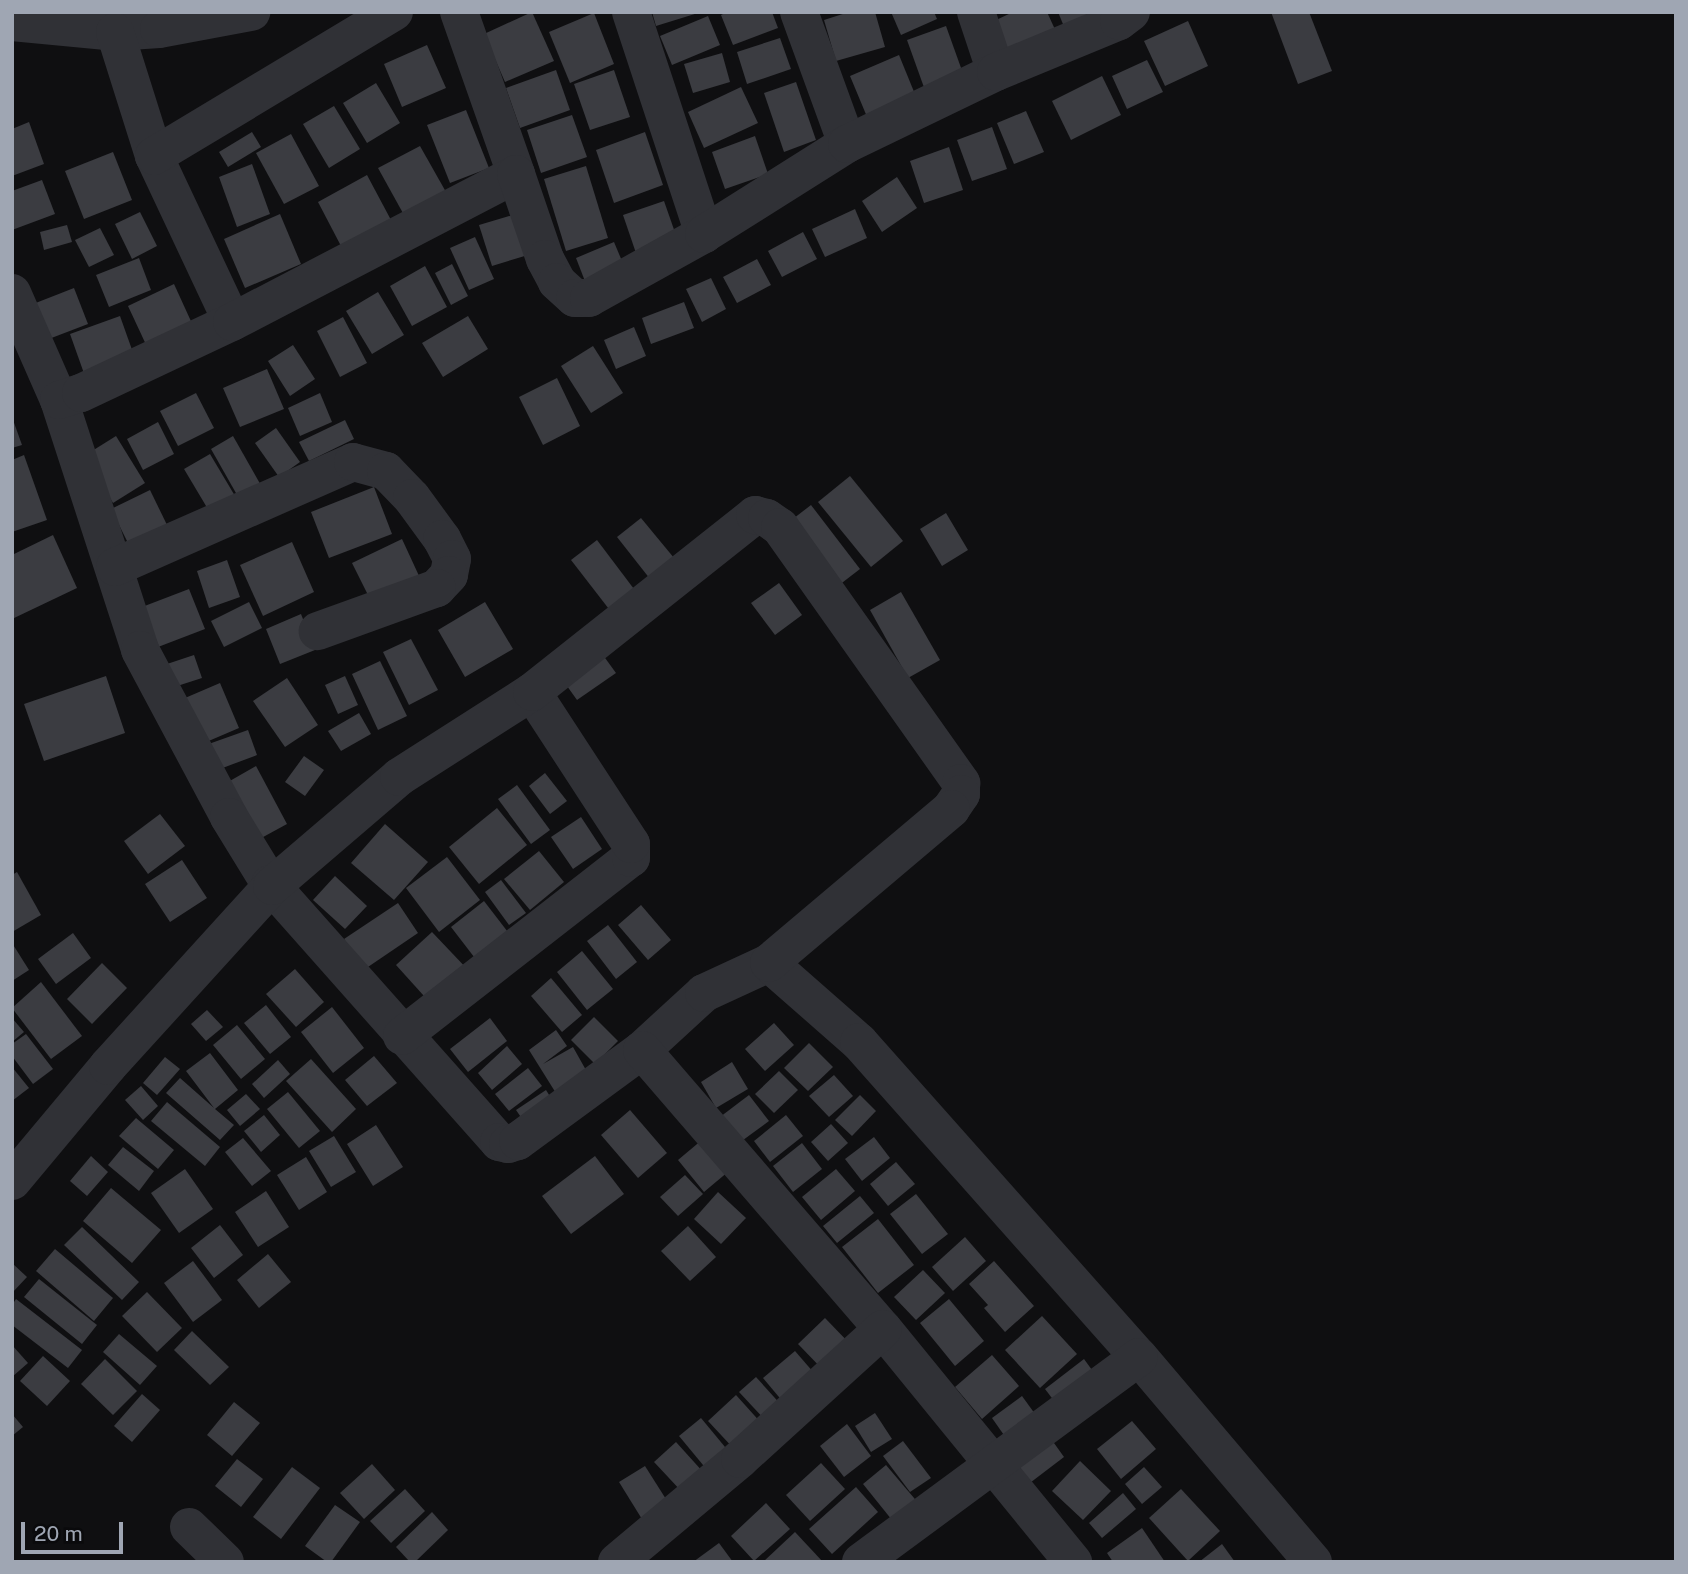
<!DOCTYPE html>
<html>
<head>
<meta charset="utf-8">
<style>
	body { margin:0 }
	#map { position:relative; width:1688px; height:1574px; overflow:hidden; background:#0f0f11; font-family:"Public Sans",sans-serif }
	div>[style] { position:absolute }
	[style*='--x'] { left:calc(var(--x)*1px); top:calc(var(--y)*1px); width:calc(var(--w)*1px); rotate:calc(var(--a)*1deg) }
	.building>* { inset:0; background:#3b3c41 }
	.minor>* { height:38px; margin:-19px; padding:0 19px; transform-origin:19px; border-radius:19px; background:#303136 }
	span { translate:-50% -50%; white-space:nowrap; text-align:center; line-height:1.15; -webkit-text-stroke:7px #0a0a0c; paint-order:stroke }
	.frame { position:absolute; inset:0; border:14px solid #9fa6b3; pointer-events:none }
	.scale { position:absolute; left:21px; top:1522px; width:102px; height:32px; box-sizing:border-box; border:4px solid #9fa6b3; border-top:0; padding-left:9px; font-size:21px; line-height:24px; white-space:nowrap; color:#9fa6b3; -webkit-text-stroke:5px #0a0a0c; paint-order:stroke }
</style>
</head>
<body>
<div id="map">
	<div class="building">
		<div style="clip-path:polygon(532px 12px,554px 61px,505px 82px,484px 34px)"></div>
		<div style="clip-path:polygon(652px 12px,698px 12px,698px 13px,656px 26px)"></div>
		<div style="clip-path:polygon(727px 12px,772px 12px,778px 28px,733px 45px,721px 15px)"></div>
		<div style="clip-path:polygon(849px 12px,875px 12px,885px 47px,836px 61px,824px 20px)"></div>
		<div style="clip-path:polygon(891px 12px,934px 12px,937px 19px,901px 35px)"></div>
		<div style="clip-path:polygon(1013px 12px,1047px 12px,1058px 36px,1009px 59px,992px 22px)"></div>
		<div style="clip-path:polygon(1058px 12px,1102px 12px,1065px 29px)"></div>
		<div style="clip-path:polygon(1271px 12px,1309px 12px,1332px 71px,1298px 84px)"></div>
		<div style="clip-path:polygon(594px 13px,614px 64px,570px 83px,549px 32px)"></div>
		<div style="clip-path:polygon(708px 16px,720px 45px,672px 65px,660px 36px)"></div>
		<div style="clip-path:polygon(1188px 21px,1208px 66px,1165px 86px,1144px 41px)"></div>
		<div style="clip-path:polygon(946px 26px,965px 79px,926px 93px,907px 40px)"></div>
		<div style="clip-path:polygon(780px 38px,791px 69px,747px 84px,737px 52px)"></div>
		<div style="clip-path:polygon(427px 45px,446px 88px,402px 107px,384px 64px)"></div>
		<div style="clip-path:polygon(722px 53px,730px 82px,693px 93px,684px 64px)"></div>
		<div style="clip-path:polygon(899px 55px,919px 104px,870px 124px,850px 76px)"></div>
		<div style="clip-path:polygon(1147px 60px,1163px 92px,1127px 109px,1112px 76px)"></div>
		<div style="clip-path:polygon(556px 70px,570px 110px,520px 128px,506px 88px)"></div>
		<div style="clip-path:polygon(614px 70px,630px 117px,590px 130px,574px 84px)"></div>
		<div style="clip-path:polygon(1102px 76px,1121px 115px,1071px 140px,1052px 101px)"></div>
		<div style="clip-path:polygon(796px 82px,816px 140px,784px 152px,764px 93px)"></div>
		<div style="clip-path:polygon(376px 83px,400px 123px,367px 143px,343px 103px)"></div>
		<div style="clip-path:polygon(741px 87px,758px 123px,704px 148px,688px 112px)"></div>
		<div style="clip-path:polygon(334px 106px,360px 149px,329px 168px,303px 124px)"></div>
		<div style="clip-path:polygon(466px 110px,489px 168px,450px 183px,427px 125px)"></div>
		<div style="clip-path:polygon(1026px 111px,1044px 152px,1014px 164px,997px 123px)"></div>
		<div style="clip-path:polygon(572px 115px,587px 157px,541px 173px,527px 130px)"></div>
		<div style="clip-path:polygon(29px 122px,44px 164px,12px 176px,12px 129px)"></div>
		<div style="clip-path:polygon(992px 127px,1007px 169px,972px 181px,957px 140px)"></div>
		<div style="clip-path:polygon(252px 132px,261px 147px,228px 167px,219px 152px)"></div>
		<div style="clip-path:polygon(645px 132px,663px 185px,614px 203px,596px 150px)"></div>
		<div style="clip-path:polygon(291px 134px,319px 186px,284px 204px,256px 153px)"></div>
		<div style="clip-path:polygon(755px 136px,768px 174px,725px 189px,712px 152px)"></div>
		<div style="clip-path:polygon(420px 146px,446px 192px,404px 215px,378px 168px)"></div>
		<div style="clip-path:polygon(949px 147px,963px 190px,924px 203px,910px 161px)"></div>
		<div style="clip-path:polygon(113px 152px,132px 200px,84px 219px,65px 171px)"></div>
		<div style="clip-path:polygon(252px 164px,270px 214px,237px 227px,219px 177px)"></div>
		<div style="clip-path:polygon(586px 166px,608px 238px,566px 251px,544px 179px)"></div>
		<div style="clip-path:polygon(367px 175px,391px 220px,341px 246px,318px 202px)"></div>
		<div style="clip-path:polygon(897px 177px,917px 208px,882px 232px,862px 201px)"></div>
		<div style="clip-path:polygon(42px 180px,55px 214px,12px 230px,12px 191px)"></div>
		<div style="clip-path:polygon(664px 201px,678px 241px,637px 256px,623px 215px)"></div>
		<div style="clip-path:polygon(855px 209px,867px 238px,825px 257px,812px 229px)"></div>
		<div style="clip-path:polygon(140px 212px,157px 246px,132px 259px,115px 224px)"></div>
		<div style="clip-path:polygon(280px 214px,301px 264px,245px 288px,224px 239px)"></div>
		<div style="clip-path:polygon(516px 214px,528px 255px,492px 266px,479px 225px)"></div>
		<div style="clip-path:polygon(67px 225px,72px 242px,44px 250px,40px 232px)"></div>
		<div style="clip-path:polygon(100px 228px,114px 255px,89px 267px,75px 240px)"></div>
		<div style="clip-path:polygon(803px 232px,817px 259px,782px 277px,768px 251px)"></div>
		<div style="clip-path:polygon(475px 237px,494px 279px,469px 290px,450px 248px)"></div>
		<div style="clip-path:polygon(614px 242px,627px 273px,588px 289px,576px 258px)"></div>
		<div style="clip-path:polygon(139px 258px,151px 290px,109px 307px,96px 275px)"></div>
		<div style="clip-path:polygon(757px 259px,771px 285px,737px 303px,723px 277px)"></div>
		<div style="clip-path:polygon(452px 264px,468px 296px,451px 305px,435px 273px)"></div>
		<div style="clip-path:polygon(425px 266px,447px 307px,412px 326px,390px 286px)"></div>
		<div style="clip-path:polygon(711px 278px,726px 309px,702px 322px,686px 289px)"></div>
		<div style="clip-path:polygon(174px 284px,195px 330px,149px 351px,128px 306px)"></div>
		<div style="clip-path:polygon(74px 288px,88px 324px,41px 342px,28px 306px)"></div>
		<div style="clip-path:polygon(378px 292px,404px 335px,372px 354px,346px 311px)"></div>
		<div style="clip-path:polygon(684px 302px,694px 328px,651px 344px,642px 318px)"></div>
		<div style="clip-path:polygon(120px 316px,136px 361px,86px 379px,70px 334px)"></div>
		<div style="clip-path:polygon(468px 316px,488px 349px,443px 377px,422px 343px)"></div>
		<div style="clip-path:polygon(343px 317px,367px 363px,340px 377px,317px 331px)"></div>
		<div style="clip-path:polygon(634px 327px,646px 356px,616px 369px,604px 340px)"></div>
		<div style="clip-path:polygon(293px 345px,315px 379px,290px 396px,268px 361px)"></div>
		<div style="clip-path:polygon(593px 346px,623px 393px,591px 413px,561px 366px)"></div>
		<div style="clip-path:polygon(267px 369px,284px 409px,240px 427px,223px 388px)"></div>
		<div style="clip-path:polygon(557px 378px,580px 426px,543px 445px,519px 397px)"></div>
		<div style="clip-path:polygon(196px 393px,214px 428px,178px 446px,160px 411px)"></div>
		<div style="clip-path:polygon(320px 393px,332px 422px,300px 436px,288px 408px)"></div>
		<div style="clip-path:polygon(12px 417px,22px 445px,12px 448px)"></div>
		<div style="clip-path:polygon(345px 420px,354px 439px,309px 461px,299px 442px)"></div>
		<div style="clip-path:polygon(158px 422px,174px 454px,143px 470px,127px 439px)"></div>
		<div style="clip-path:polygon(276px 428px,300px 462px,279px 477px,255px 443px)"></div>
		<div style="clip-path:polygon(116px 436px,145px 483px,113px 503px,84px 456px)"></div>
		<div style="clip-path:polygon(233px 436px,267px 496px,245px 509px,211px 449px)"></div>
		<div style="clip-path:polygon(210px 454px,241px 506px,215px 521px,184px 469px)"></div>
		<div style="clip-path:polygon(24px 455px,47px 520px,12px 532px,12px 460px)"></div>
		<div style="clip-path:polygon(850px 476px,903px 541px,871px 567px,818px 502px)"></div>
		<div style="clip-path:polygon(374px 487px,392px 534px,329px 558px,311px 512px)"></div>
		<div style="clip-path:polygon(150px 490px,169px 529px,131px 549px,111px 509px)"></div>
		<div style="clip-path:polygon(811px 505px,860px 569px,834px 589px,785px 525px)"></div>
		<div style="clip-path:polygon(946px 513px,968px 550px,942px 566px,920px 529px)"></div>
		<div style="clip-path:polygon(641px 518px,679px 564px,654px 584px,617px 537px)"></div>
		<div style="clip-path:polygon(53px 535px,77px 588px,12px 619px,12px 555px)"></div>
		<div style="clip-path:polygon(402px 539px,420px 578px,371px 601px,352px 563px)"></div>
		<div style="clip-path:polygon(597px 540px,637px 593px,612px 613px,571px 560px)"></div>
		<div style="clip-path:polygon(292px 542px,314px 592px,263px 616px,240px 565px)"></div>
		<div style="clip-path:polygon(227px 560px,240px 597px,209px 608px,197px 571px)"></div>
		<div style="clip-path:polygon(779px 583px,802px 615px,775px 635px,751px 603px)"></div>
		<div style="clip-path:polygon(189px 589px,205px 629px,158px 647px,142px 607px)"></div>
		<div style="clip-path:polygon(901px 592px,940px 660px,908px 678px,870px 610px)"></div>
		<div style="clip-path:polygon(249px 602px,262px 628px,224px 647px,211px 621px)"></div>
		<div style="clip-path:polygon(485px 602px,513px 649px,465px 677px,438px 630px)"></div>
		<div style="clip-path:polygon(301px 614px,315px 650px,280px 664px,266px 629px)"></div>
		<div style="clip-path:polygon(411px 639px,438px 690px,409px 705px,383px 652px)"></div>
		<div style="clip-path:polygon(600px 651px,616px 673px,577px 700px,562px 679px)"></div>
		<div style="clip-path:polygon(194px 655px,202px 678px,171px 688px,164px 665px)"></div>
		<div style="clip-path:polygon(380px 661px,407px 716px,378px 730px,352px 674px)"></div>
		<div style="clip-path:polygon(106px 676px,125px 733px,44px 761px,24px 704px)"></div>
		<div style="clip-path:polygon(345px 676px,358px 705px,338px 714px,325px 685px)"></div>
		<div style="clip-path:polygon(287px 678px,318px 725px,285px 747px,253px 701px)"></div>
		<div style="clip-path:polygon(220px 683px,239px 728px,197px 746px,178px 701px)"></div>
		<div style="clip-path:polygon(359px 713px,371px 734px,341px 751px,328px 731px)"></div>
		<div style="clip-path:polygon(248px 730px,257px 755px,212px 772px,203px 746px)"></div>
		<div style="clip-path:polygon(304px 756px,324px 770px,305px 796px,285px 782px)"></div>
		<div style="clip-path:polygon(256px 766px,287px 824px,252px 843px,221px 786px)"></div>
		<div style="clip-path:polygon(545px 773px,567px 801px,550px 814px,529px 786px)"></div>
		<div style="clip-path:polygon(517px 785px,550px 830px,531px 844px,498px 799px)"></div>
		<div style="clip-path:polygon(497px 808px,527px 845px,479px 884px,449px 847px)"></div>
		<div style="clip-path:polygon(160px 814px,185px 846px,148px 874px,124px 841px)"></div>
		<div style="clip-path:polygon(581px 817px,602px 849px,573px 869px,551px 837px)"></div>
		<div style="clip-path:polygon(385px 824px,428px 862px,394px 900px,351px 863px)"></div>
		<div style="clip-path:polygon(539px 851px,564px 882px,530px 910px,504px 879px)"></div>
		<div style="clip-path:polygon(447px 857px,480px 900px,439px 932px,406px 888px)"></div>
		<div style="clip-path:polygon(182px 860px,207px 898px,170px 922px,145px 884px)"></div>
		<div style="clip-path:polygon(17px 872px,41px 915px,12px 932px,12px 875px)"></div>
		<div style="clip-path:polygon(335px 876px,367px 906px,345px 929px,313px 900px)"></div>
		<div style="clip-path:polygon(501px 880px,526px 913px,509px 925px,485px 892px)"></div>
		<div style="clip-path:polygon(484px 901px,514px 940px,481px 966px,451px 927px)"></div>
		<div style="clip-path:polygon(398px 903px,418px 933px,365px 969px,344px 939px)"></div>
		<div style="clip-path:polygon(641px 905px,671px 940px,648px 960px,618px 925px)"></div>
		<div style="clip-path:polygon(608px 925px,637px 962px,616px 979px,587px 941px)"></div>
		<div style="clip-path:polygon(432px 932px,470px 972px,433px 1006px,396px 965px)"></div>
		<div style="clip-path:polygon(73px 933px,91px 958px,56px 984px,38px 959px)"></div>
		<div style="clip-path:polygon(12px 943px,29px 970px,12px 981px)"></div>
		<div style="clip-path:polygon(582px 951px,613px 989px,587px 1010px,557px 972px)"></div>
		<div style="clip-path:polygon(102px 963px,127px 988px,92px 1024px,67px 999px)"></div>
		<div style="clip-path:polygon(295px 969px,324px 1002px,296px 1027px,266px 994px)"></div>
		<div style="clip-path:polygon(551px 978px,582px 1015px,562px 1032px,531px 996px)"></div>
		<div style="clip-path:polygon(41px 982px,82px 1036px,51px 1059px,12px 1008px)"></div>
		<div style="clip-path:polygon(266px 1005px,291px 1037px,270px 1054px,244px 1023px)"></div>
		<div style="clip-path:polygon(332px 1007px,364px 1048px,333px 1073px,301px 1032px)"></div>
		<div style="clip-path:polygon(207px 1010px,223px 1027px,206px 1041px,191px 1024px)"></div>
		<div style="clip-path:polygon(594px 1017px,618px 1041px,595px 1064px,571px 1040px)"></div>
		<div style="clip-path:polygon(12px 1018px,24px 1032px,12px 1042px)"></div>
		<div style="clip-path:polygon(490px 1018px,507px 1041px,468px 1072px,450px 1049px)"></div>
		<div style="clip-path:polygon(774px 1023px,794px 1045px,765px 1071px,745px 1049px)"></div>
		<div style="clip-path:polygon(237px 1025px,265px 1059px,241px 1079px,213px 1045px)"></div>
		<div style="clip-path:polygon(556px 1030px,567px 1046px,543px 1064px,573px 1047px,591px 1079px,559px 1098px,529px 1050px)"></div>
		<div style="clip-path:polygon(26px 1034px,53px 1069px,33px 1084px,12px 1056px,12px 1044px)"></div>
		<div style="clip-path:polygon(809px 1043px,833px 1067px,808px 1091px,784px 1068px)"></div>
		<div style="clip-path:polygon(507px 1046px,522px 1064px,492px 1090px,478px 1073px)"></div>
		<div style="clip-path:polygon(210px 1053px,238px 1090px,215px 1109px,234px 1125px,220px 1140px,166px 1093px,180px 1078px,214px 1108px,186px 1071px)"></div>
		<div style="clip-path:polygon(374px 1056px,397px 1083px,367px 1106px,345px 1080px)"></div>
		<div style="clip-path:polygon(165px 1057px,180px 1069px,157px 1095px,143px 1083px)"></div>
		<div style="clip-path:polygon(311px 1059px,356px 1109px,332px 1132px,286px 1081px)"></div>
		<div style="clip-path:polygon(278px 1060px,290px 1074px,264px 1098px,252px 1084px)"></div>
		<div style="clip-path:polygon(732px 1062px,748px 1089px,716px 1108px,701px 1082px)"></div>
		<div style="clip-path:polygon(12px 1067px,29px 1088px,12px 1101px)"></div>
		<div style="clip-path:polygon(528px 1068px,542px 1086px,509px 1111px,495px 1094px)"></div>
		<div style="clip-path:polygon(779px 1071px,798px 1090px,774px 1113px,755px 1094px)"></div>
		<div style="clip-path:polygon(834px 1075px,853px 1096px,829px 1117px,809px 1096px)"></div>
		<div style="clip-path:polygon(141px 1086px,158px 1106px,143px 1120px,125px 1100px)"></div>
		<div style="clip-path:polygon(546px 1090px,558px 1109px,529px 1129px,516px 1110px)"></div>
		<div style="clip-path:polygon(288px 1092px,320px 1131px,299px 1148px,267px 1109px)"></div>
		<div style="clip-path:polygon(246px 1094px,260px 1109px,240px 1126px,227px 1110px)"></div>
		<div style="clip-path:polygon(749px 1095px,769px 1121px,739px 1143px,720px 1117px)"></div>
		<div style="clip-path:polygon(860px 1095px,876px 1111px,852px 1136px,835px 1120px)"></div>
		<div style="clip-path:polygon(167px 1102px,220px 1147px,205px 1166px,151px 1121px)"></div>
		<div style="clip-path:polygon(630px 1110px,667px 1153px,638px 1178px,601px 1135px)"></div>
		<div style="clip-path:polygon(264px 1115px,280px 1135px,261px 1152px,244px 1131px)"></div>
		<div style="clip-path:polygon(786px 1115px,803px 1136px,770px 1162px,754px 1141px)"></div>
		<div style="clip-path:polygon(136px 1118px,174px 1150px,158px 1169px,119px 1136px)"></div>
		<div style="clip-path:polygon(831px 1124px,848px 1143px,828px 1161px,811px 1142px)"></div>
		<div style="clip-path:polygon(376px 1125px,403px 1167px,373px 1186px,347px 1144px)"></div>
		<div style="clip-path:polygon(334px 1136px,356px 1172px,331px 1187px,309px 1151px)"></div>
		<div style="clip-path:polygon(874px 1137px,890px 1158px,862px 1181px,845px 1159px)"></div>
		<div style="clip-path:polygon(243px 1138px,271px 1171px,252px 1186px,225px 1152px)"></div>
		<div style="clip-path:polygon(703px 1139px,729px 1171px,704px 1192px,678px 1160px)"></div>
		<div style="clip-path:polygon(802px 1143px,822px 1169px,793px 1192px,773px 1166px)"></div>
		<div style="clip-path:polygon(123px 1147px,154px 1171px,139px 1191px,108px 1165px)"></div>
		<div style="clip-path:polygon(91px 1156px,108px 1172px,87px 1196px,70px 1181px)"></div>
		<div style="clip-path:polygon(595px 1156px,624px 1194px,571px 1234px,542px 1196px)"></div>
		<div style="clip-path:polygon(306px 1157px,327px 1192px,299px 1210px,277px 1175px)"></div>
		<div style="clip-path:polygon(896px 1162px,915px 1184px,888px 1206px,870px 1184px)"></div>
		<div style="clip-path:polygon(185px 1169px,213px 1209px,179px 1233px,151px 1193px)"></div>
		<div style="clip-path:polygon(836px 1169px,855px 1191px,821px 1220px,802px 1197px)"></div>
		<div style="clip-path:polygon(685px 1175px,703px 1194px,678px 1216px,660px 1197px)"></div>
		<div style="clip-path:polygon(111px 1188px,161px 1230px,132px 1263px,83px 1221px)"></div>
		<div style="clip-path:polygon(266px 1191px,289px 1227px,258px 1247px,235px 1212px)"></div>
		<div style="clip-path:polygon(718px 1192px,746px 1218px,721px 1244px,694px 1219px)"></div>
		<div style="clip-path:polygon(916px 1194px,948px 1234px,922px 1254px,890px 1214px)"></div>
		<div style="clip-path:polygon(860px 1196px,874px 1213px,837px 1243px,823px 1226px)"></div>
		<div style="clip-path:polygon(878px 1219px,914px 1265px,878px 1293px,842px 1247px)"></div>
		<div style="clip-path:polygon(220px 1225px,243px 1255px,214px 1278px,191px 1248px)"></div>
		<div style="clip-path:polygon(688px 1226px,716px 1257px,690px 1281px,661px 1251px)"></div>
		<div style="clip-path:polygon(82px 1227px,139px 1282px,122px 1300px,64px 1245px)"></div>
		<div style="clip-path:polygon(965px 1237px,986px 1261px,953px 1291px,932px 1267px)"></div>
		<div style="clip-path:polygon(55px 1249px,113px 1298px,94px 1321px,36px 1271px)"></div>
		<div style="clip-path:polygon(268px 1254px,291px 1282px,259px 1308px,237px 1280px)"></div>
		<div style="clip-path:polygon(193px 1261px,222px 1300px,193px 1322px,164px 1283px)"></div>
		<div style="clip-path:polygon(994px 1261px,1034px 1306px,1005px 1332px,984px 1308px,988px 1305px,969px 1284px)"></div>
		<div style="clip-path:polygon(12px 1263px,27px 1277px,12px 1293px)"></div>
		<div style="clip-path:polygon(923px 1270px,945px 1293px,916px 1320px,894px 1297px)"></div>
		<div style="clip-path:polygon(39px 1279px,97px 1325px,82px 1344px,24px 1297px)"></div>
		<div style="clip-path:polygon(147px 1292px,182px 1328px,157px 1352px,122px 1316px)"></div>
		<div style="clip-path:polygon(16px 1299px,82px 1350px,68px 1368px,12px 1325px,12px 1305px)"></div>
		<div style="clip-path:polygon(949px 1299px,984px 1341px,955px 1366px,920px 1323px)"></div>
		<div style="clip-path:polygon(1042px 1316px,1077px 1354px,1040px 1388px,1005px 1350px)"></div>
		<div style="clip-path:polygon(825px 1318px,853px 1347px,826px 1373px,798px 1344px)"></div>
		<div style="clip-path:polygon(192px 1331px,229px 1367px,210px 1385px,174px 1350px)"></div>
		<div style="clip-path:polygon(119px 1334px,157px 1366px,140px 1385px,103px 1352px)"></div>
		<div style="clip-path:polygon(12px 1345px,28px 1363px,12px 1377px)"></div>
		<div style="clip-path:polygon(795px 1351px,821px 1381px,789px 1409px,763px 1378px)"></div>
		<div style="clip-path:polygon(992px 1355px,1019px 1386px,982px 1419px,955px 1387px)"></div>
		<div style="clip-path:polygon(43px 1356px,70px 1381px,47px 1406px,20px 1381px)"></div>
		<div style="clip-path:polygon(105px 1359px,137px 1391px,113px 1415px,81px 1384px)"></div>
		<div style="clip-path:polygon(1084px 1359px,1100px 1381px,1061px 1410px,1045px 1389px)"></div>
		<div style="clip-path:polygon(756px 1377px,784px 1408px,768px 1423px,739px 1392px)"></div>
		<div style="clip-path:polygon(142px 1394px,160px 1410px,132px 1442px,114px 1426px)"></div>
		<div style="clip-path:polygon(736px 1395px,763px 1425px,735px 1450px,708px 1421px)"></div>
		<div style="clip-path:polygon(1022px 1396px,1043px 1425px,1013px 1448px,992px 1418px)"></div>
		<div style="clip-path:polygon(234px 1402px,260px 1423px,232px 1456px,207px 1435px)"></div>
		<div style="clip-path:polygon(875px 1413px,892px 1439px,871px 1452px,855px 1426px)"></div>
		<div style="clip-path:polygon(12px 1414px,23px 1427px,12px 1436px)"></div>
		<div style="clip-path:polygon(701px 1418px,730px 1453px,708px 1471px,679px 1436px)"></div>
		<div style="clip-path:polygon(1132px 1421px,1156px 1449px,1121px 1479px,1097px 1449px)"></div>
		<div style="clip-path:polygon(847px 1424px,871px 1456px,844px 1477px,820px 1446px)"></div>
		<div style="clip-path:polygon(1049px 1436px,1064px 1457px,1022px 1489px,1006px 1468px)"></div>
		<div style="clip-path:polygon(903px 1441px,931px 1478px,910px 1492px,883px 1456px)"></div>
		<div style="clip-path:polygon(676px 1442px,704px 1473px,683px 1493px,654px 1462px)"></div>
		<div style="clip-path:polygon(237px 1459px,263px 1479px,241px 1507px,215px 1486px)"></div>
		<div style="clip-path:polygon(1080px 1461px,1111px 1491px,1083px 1520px,1052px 1491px)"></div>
		<div style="clip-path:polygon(821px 1463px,845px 1489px,810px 1521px,786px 1495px)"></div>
		<div style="clip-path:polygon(372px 1464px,395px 1490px,364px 1519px,340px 1493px)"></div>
		<div style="clip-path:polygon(886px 1465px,920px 1505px,896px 1525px,863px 1484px)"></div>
		<div style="clip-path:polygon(645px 1466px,671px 1507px,645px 1524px,619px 1482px)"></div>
		<div style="clip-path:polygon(292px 1467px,320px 1488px,281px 1539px,253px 1517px)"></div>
		<div style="clip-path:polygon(1144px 1467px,1162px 1487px,1142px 1504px,1125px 1484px)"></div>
		<div style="clip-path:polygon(856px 1487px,878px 1512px,832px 1554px,809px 1529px)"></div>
		<div style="clip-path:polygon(405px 1489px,425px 1511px,391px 1543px,370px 1521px)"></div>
		<div style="clip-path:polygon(1181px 1489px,1220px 1531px,1188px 1561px,1149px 1518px)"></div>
		<div style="clip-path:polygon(1123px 1493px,1136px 1509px,1102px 1538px,1089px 1523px)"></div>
		<div style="clip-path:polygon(766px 1503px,790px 1529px,754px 1561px,731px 1536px)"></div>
		<div style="clip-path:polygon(335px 1505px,360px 1522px,331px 1562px,327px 1562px,305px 1546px)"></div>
		<div style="clip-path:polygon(432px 1512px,448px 1530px,415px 1562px,410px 1562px,396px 1547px)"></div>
		<div style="clip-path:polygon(1142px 1528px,1165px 1562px,1113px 1562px,1107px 1553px)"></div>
		<div style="clip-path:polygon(795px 1532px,823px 1562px,763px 1562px)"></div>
		<div style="clip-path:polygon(719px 1543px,733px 1562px,693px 1562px)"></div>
		<div style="clip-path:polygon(1222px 1544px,1235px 1562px,1199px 1562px)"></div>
	</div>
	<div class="minor">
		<div style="--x:459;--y:12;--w:172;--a:70.6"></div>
		<div style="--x:631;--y:12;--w:234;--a:71.8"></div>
		<div style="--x:799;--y:12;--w:140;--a:70"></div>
		<div style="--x:976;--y:12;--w:63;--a:71.6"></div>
		<div style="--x:12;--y:22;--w:103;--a:5.5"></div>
		<div style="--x:115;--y:32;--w:44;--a:-3.9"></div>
		<div style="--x:159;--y:29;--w:94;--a:-10.5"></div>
		<div style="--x:115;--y:32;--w:130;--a:72.5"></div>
		<div style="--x:154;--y:156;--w:183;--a:64.8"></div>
		<div style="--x:154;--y:156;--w:280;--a:-31"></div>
		<div style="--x:12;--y:293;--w:117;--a:66.3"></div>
		<div style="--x:59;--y:400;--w:263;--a:72"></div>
		<div style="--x:140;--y:650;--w:189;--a:61.9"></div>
		<div style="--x:229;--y:817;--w:79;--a:58.5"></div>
		<div style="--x:270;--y:884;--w:345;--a:48.4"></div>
		<div style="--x:499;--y:1142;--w:9;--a:13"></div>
		<div style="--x:508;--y:1144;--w:10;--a:-17"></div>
		<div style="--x:518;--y:1141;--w:154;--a:-36.3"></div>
		<div style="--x:642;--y:1050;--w:84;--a:-42.6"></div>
		<div style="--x:704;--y:993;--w:72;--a:-24.8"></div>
		<div style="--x:769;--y:963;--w:120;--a:41.3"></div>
		<div style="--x:859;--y:1042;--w:421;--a:48.4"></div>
		<div style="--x:1139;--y:1357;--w:269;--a:49.7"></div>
		<div style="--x:59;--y:400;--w:23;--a:-18"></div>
		<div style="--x:81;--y:393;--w:167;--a:-25.2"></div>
		<div style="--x:232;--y:322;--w:320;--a:-27.5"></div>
		<div style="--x:516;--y:174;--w:90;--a:71.2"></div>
		<div style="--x:545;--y:259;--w:26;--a:62"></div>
		<div style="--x:557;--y:282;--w:24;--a:42"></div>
		<div style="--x:575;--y:298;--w:14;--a:0"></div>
		<div style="--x:589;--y:298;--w:132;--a:-29.1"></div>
		<div style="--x:704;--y:234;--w:169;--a:-32.2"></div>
		<div style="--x:847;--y:144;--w:165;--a:-25.8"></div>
		<div style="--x:996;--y:72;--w:133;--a:-22.5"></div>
		<div style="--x:1119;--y:21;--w:15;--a:-37"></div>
		<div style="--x:115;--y:567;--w:260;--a:-23.8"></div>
		<div style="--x:353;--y:462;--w:34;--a:15"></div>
		<div style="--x:386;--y:471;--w:37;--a:46"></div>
		<div style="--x:412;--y:498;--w:51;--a:53.8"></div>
		<div style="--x:442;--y:539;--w:22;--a:63"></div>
		<div style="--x:452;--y:559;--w:16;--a:101"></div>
		<div style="--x:449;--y:575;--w:18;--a:133"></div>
		<div style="--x:437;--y:588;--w:127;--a:160.1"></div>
		<div style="--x:402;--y:1036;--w:290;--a:-37.9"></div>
		<div style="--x:631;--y:858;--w:14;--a:-90"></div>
		<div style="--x:631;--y:844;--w:181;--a:-123.1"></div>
		<div style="--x:642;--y:1050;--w:369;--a:49.2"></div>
		<div style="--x:883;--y:1329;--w:301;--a:50.8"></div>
		<div style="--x:12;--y:1181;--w:150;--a:-50.1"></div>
		<div style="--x:108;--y:1066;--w:244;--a:-47.7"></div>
		<div style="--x:272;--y:886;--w:167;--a:-40.6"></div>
		<div style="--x:399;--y:777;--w:158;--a:-32.6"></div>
		<div style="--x:532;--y:692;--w:285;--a:-38.4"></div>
		<div style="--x:755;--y:515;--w:12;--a:14"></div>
		<div style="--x:767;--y:518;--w:16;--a:35"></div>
		<div style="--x:780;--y:527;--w:314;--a:54.7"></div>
		<div style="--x:961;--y:783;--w:11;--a:90"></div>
		<div style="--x:961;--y:794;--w:18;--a:124"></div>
		<div style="--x:951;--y:809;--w:238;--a:139.8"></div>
		<div style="--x:189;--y:1527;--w:50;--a:44.2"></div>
		<div style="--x:617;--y:1562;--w:160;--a:-39.9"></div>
		<div style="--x:740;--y:1459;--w:193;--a:-42.3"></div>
		<div style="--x:861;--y:1562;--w:345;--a:-36.4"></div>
	</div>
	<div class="frame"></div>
	<div class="scale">20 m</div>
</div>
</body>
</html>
